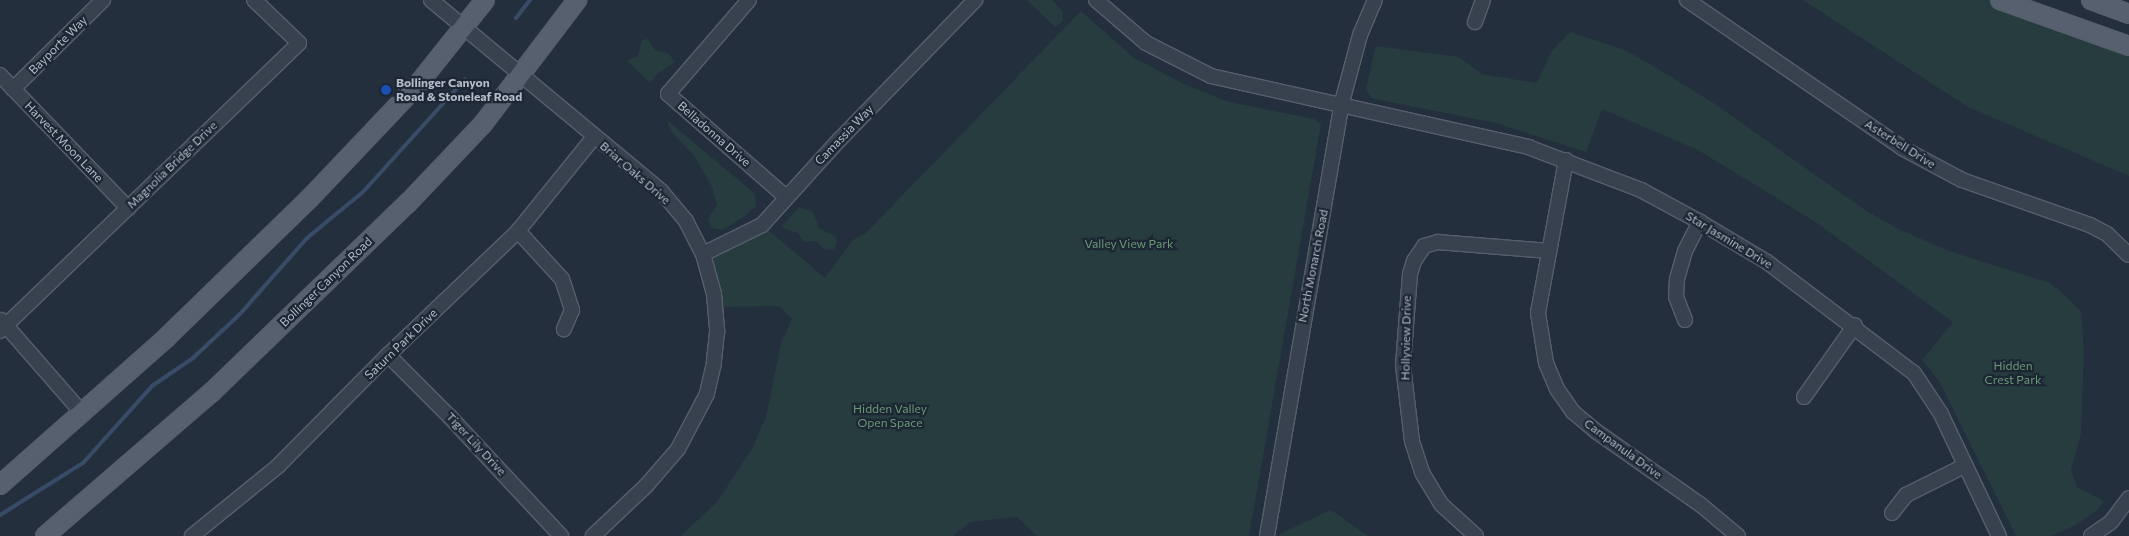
<!DOCTYPE html>
<html>
<head>
<meta charset="utf-8">
<style>
	body { margin:0 }
	#map { position:relative; width:2129px; height:536px; overflow:hidden; background:#242f3e; font-family:Commissioner,sans-serif }
	div>[style] { position:absolute }
	[style*='--x'] { left:calc(var(--x)*1px); top:calc(var(--y)*1px); width:calc(var(--w)*1px); rotate:calc(var(--a)*1deg) }
	.green>* { inset:0; background:#263c3f }
	.stream>* { height:4px; margin:-2px; padding:0 2px; transform-origin:2px; border-radius:2px; background:#394c67 }
	.roads { filter:drop-shadow(1px 0 #565f6c) drop-shadow(-1px 0 #565f6c) drop-shadow(0 1px #565f6c) drop-shadow(0 -1px #565f6c) }
	.minor>* { height:14px; margin:-7px; padding:0 7px; transform-origin:7px; border-radius:7px; background:#38414e }
	.major>* { height:18px; margin:-9px; padding:0 9px; transform-origin:9px; border-radius:9px; background:#56606e }
	.dots>* { width:14px; height:14px; translate:-50% -50%; box-sizing:border-box; border:2px solid #1d2633; border-radius:50% }
	span { translate:-50% -50%; white-space:nowrap; text-align:center; line-height:1.15; -webkit-text-stroke:4.5px #1d2633; paint-order:stroke }
	.street-label { font-size:12px; color:#b4bcc9 }
	.poi-label { font-size:12px; color:#b4bcc9; font-weight:700 }
	.left { translate:0 -50%; text-align:left }
	.park-label { font-size:12px; color:#6b9a76 }
</style>
</head>
<body>
<div id="map">
	<div class="green">
		<div style="clip-path:polygon(1027px 0,1052px 0,1063px 12px,1063px 21px,1055px 27px)"></div>
		<div style="clip-path:polygon(1803px 0,2000px 0,2129px 46px,2129px 176px,1968px 107px)"></div>
		<div style="clip-path:polygon(1081px 11px,1134px 58px,1184px 84px,1229px 102px,1314px 119px,1321px 124px,1249px 536px,1037px 536px,1017px 517px,970px 522px,953px 536px,681px 536px,717px 502px,752px 449px,766px 417px,781px 343px,792px 319px,779px 306px,715px 307px,703px 254px,762px 225px,825px 278px,853px 240px,866px 233px)"></div>
		<div style="clip-path:polygon(1570px 32px,1625px 50px,1653px 66px,1709px 100px,1865px 210px,1898px 229px,1952px 252px,2050px 283px,2067px 297px,2081px 311px,2084px 350px,2081px 433px,2071px 470px,2077px 487px,2104px 501px,2097px 510px,2076px 525px,2051px 536px,2016px 536px,1939px 381px,1922px 360px,1953px 322px,1817px 223px,1698px 150px,1602px 109px,1586px 152px,1496px 123px,1371px 98px,1366px 89px,1376px 46px,1459px 57px,1482px 74px,1537px 83px,1551px 52px)"></div>
		<div style="clip-path:polygon(648px 39px,655px 50px,668px 53px,675px 62px,657px 74px,650px 83px,627px 61px,638px 56px,642px 40px)"></div>
		<div style="clip-path:polygon(667px 120px,755px 194px,756px 206px,742px 218px,722px 230px,712px 228px,708px 219px,717px 205px,712px 187px,695px 157px,671px 131px)"></div>
		<div style="clip-path:polygon(799px 207px,813px 212px,819px 228px,836px 237px,837px 243px,834px 249px,826px 250px,815px 241px,804px 242px,798px 233px,785px 229px,782px 226px)"></div>
		<div style="clip-path:polygon(1331px 510px,1368px 536px,1278px 536px,1286px 531px)"></div>
	</div>
	<div class="stream">
		<div style="--x:516;--y:18;--w:23;--a:-52"></div>
		<div style="--x:0;--y:515;--w:98;--a:-32.1"></div>
		<div style="--x:83;--y:463;--w:103;--a:-48.1"></div>
		<div style="--x:152;--y:386;--w:50;--a:-34.3"></div>
		<div style="--x:193;--y:358;--w:64;--a:-43.1"></div>
		<div style="--x:240;--y:314;--w:101;--a:-48.6"></div>
		<div style="--x:307;--y:238;--w:72;--a:-39.4"></div>
		<div style="--x:363;--y:192;--w:152;--a:-47.9"></div>
	</div>
	<div class="roads">
		<div class="minor">
			<div style="--x:431;--y:0;--w:299;--a:39.7"></div>
			<div style="--x:661;--y:191;--w:39;--a:50"></div>
			<div style="--x:686;--y:221;--w:37;--a:63"></div>
			<div style="--x:703;--y:254;--w:41;--a:74.6"></div>
			<div style="--x:714;--y:294;--w:38;--a:85"></div>
			<div style="--x:717;--y:332;--w:31;--a:96"></div>
			<div style="--x:714;--y:363;--w:32;--a:103"></div>
			<div style="--x:707;--y:394;--w:62;--a:117.8"></div>
			<div style="--x:678;--y:449;--w:49;--a:130.9"></div>
			<div style="--x:646;--y:486;--w:73;--a:136.7"></div>
			<div style="--x:749;--y:0;--w:124;--a:130.8"></div>
			<div style="--x:668;--y:94;--w:157;--a:41.1"></div>
			<div style="--x:1096;--y:0;--w:66;--a:40.7"></div>
			<div style="--x:1146;--y:43;--w:73;--a:26.9"></div>
			<div style="--x:1211;--y:76;--w:325;--a:12.6"></div>
			<div style="--x:1528;--y:147;--w:121;--a:20.8"></div>
			<div style="--x:1641;--y:190;--w:67;--a:28.5"></div>
			<div style="--x:1700;--y:222;--w:78;--a:30.8"></div>
			<div style="--x:1767;--y:262;--w:184;--a:37.1"></div>
			<div style="--x:1914;--y:373;--w:49;--a:56.6"></div>
			<div style="--x:1941;--y:414;--w:135;--a:64.6"></div>
			<div style="--x:1687;--y:0;--w:261;--a:34.5"></div>
			<div style="--x:1902;--y:148;--w:68;--a:28.1"></div>
			<div style="--x:1962;--y:180;--w:136;--a:19.4"></div>
			<div style="--x:2090;--y:225;--w:19;--a:28"></div>
			<div style="--x:2107;--y:234;--w:30;--a:44"></div>
			<div style="--x:1475;--y:22;--w:23;--a:-70"></div>
			<div style="--x:0;--y:75;--w:185;--a:46.1"></div>
			<div style="--x:13;--y:89;--w:127;--a:-44.7"></div>
			<div style="--x:1566;--y:160;--w:156;--a:100.4"></div>
			<div style="--x:1538;--y:313;--w:51;--a:80.9"></div>
			<div style="--x:1546;--y:363;--w:28;--a:67"></div>
			<div style="--x:1557;--y:389;--w:28;--a:55"></div>
			<div style="--x:1573;--y:412;--w:31;--a:40"></div>
			<div style="--x:1597;--y:432;--w:127;--a:35.1"></div>
			<div style="--x:1701;--y:505;--w:48;--a:40"></div>
			<div style="--x:518;--y:231;--w:65;--a:47.5"></div>
			<div style="--x:562;--y:279;--w:33;--a:72"></div>
			<div style="--x:572;--y:310;--w:21;--a:113"></div>
			<div style="--x:703;--y:254;--w:66;--a:-26.2"></div>
			<div style="--x:762;--y:225;--w:116;--a:-47.8"></div>
			<div style="--x:840;--y:139;--w:194;--a:-45.8"></div>
			<div style="--x:1;--y:320;--w:125;--a:48.9"></div>
			<div style="--x:1685;--y:320;--w:25;--a:-111"></div>
			<div style="--x:1676;--y:297;--w:18;--a:-87"></div>
			<div style="--x:1677;--y:279;--w:29;--a:-74"></div>
			<div style="--x:1685;--y:251;--w:33;--a:-63"></div>
			<div style="--x:0;--y:331;--w:415;--a:-43.9"></div>
			<div style="--x:299;--y:43;--w:62;--a:-136.3"></div>
			<div style="--x:388;--y:355;--w:88;--a:45"></div>
			<div style="--x:450;--y:417;--w:163;--a:47"></div>
			<div style="--x:1804;--y:397;--w:88;--a:-54.7"></div>
			<div style="--x:1892;--y:513;--w:23;--a:-52"></div>
			<div style="--x:1906;--y:495;--w:65;--a:-26.6"></div>
			<div style="--x:192;--y:536;--w:111;--a:-39.1"></div>
			<div style="--x:278;--y:466;--w:156;--a:-45.3"></div>
			<div style="--x:388;--y:355;--w:180;--a:-43.6"></div>
			<div style="--x:518;--y:231;--w:121;--a:-51"></div>
			<div style="--x:1267;--y:536;--w:436;--a:-80.2"></div>
			<div style="--x:1341;--y:106;--w:73;--a:-75"></div>
			<div style="--x:1360;--y:35;--w:38;--a:-67"></div>
			<div style="--x:1476;--y:536;--w:47;--a:-137.6"></div>
			<div style="--x:1441;--y:504;--w:37;--a:-121"></div>
			<div style="--x:1422;--y:472;--w:33;--a:-108"></div>
			<div style="--x:1412;--y:441;--w:77;--a:-96.8"></div>
			<div style="--x:1403;--y:365;--w:91;--a:-85.6"></div>
			<div style="--x:1410;--y:274;--w:14;--a:-73"></div>
			<div style="--x:1414;--y:261;--w:18;--a:-56"></div>
			<div style="--x:1424;--y:246;--w:15;--a:-16"></div>
			<div style="--x:1438;--y:242;--w:111;--a:4.6"></div>
			<div style="--x:2091;--y:536;--w:24;--a:-35"></div>
			<div style="--x:2111;--y:522;--w:30;--a:-53"></div>
		</div>
		<div class="major">
			<div style="--x:2000;--y:0;--w:137;--a:19.6"></div>
			<div style="--x:2091;--y:0;--w:40;--a:20.2"></div>
			<div style="--x:0;--y:485;--w:223;--a:-41.5"></div>
			<div style="--x:167;--y:337;--w:199;--a:-44.2"></div>
			<div style="--x:310;--y:198;--w:157;--a:-46.5"></div>
			<div style="--x:418;--y:84;--w:107;--a:-51.4"></div>
			<div style="--x:45;--y:536;--w:221;--a:-40.8"></div>
			<div style="--x:212;--y:392;--w:272;--a:-44"></div>
			<div style="--x:408;--y:203;--w:109;--a:-46.5"></div>
			<div style="--x:483;--y:124;--w:156;--a:-52.8"></div>
		</div>
	</div>
	<div class="dots">
		<div style="left:386px;top:90px;background:#1a4fb4"></div>
	</div>
	<div class="street-label">
		<span style="left:58px;top:45px;rotate:-45deg">Bayporte Way</span>
		<span style="left:714px;top:134px;rotate:41deg">Belladonna Drive</span>
		<span style="left:844px;top:135px;rotate:-46deg">Camassia Way</span>
		<span style="left:64px;top:142px;rotate:46deg">Harvest Moon Lane</span>
		<span style="left:1900px;top:144px;rotate:32deg">Asterbell Drive</span>
		<span style="left:172px;top:165px;rotate:-44deg">Magnolia Bridge Drive</span>
		<span style="left:635px;top:173px;rotate:41deg">Briar Oaks Drive</span>
		<span style="left:1729px;top:240px;rotate:31deg">Star Jasmine Drive</span>
		<span style="left:1313px;top:266px;rotate:-79deg">North Monarch Road</span>
		<span style="left:326px;top:282px;rotate:-44deg">Bollinger Canyon Road</span>
		<span style="left:1406px;top:338px;rotate:-89deg">Hollyview Drive</span>
		<span style="left:401px;top:344px;rotate:-44deg">Saturn Park Drive</span>
		<span style="left:476px;top:444px;rotate:47deg">Tiger Lily Drive</span>
		<span style="left:1623px;top:449px;rotate:36deg">Campanula Drive</span>
	</div>
	<div class="poi-label">
		<span class="left" style="left:396px;top:90px">Bollinger Canyon<br>Road &amp; Stoneleaf Road</span>
	</div>
	<div class="park-label">
		<span style="left:1129px;top:244px">Valley View Park</span>
		<span style="left:2013px;top:373px">Hidden<br>Crest Park</span>
		<span style="left:890px;top:416px">Hidden Valley<br>Open Space</span>
	</div>
</div>
</body>
</html>
